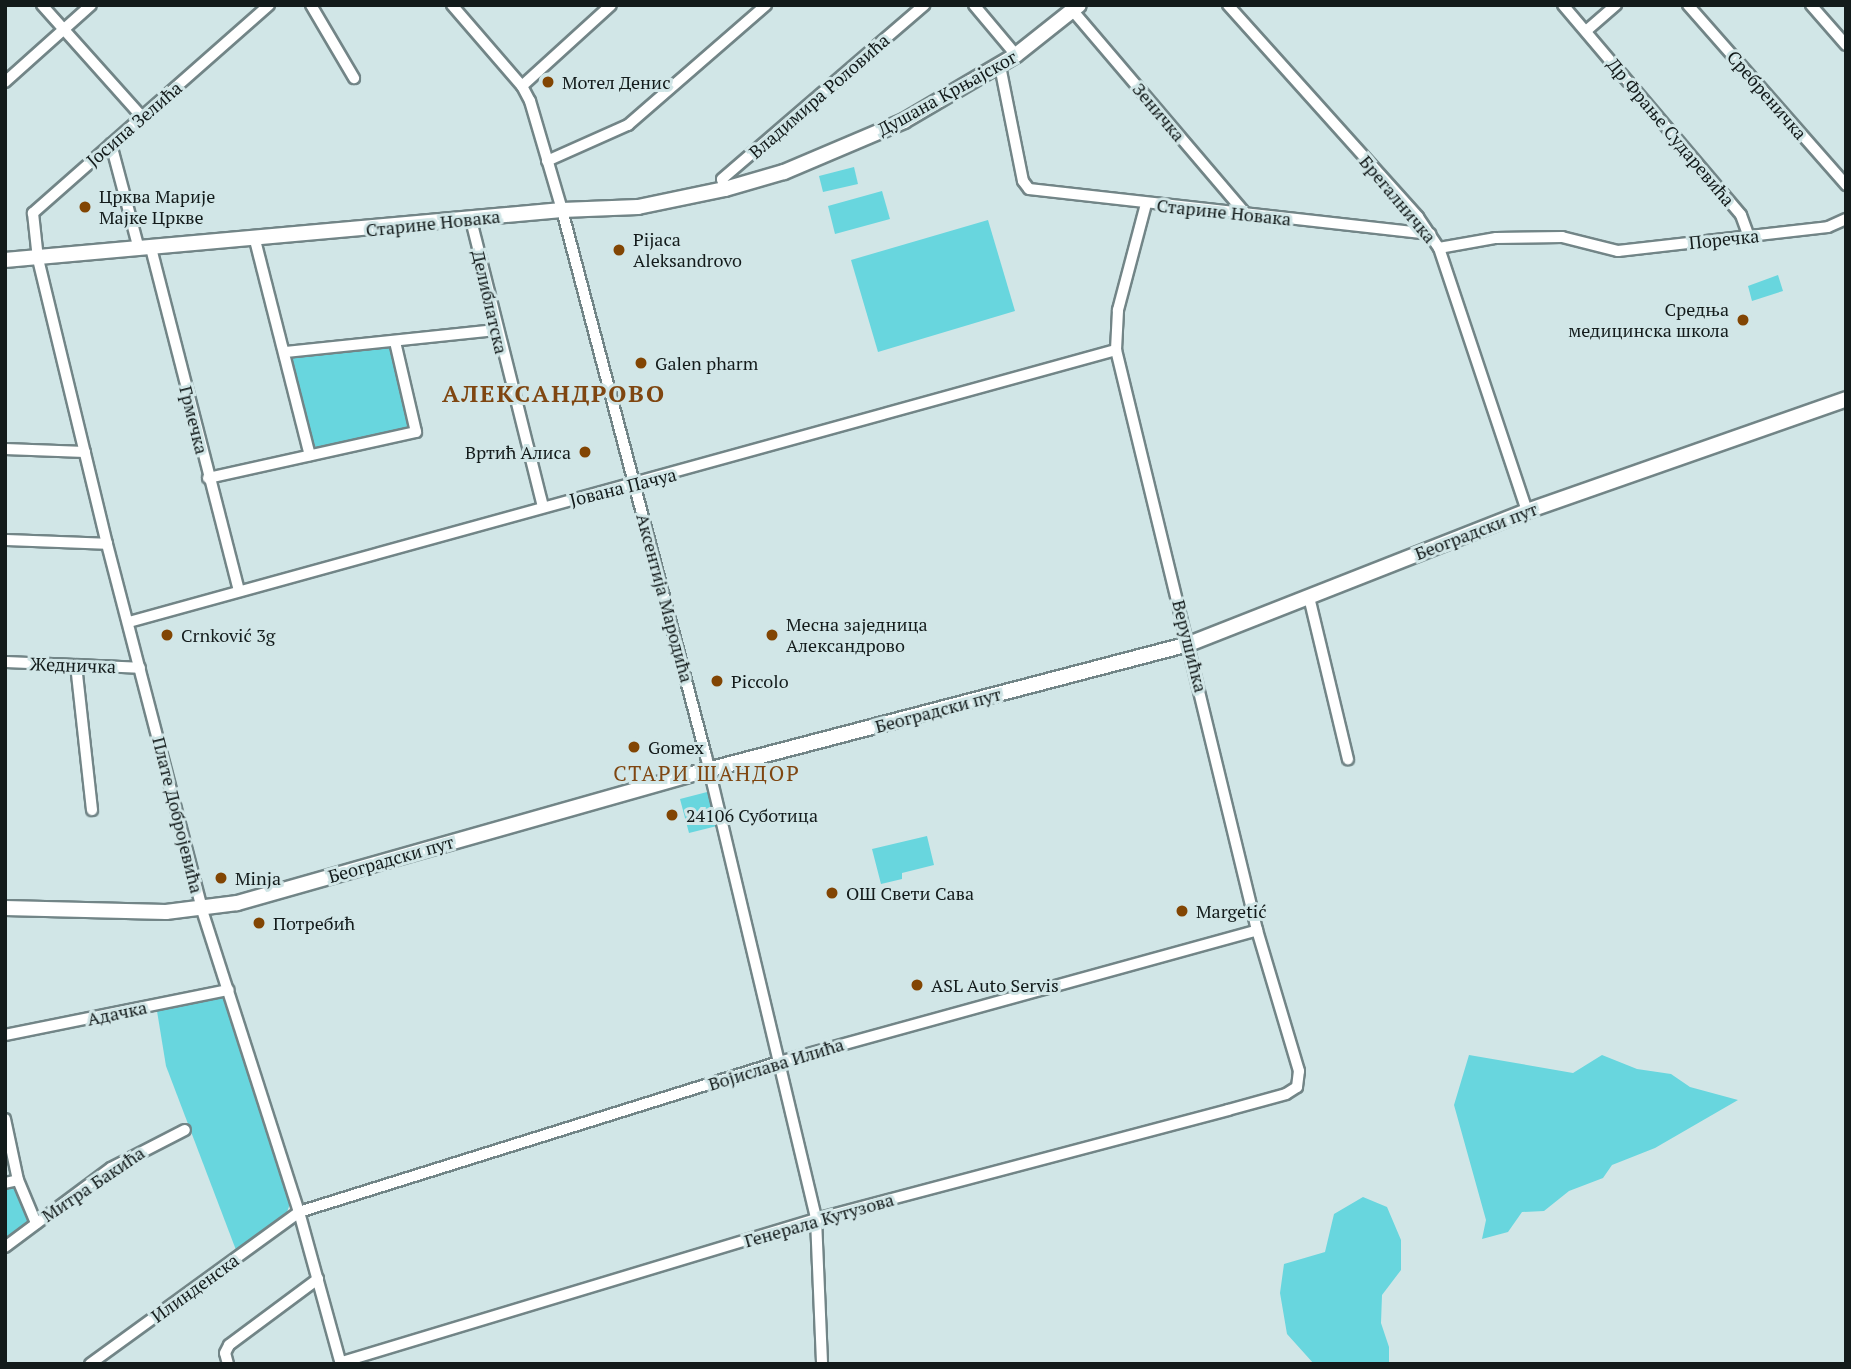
<!DOCTYPE html>
<html>
<head>
<meta charset="utf-8">
<style>
	body { margin:0 }
	#map { position:relative; width:1851px; height:1369px; overflow:hidden; background:#d1e6e7; font-family:"PT Serif",serif }
	div>[style] { position:absolute }
	[style*='--x'] { left:calc(var(--x)*1px); top:calc(var(--y)*1px); width:calc(var(--w)*1px); rotate:calc(var(--a)*1deg) }
	.green>* { inset:0; background:#68d6de }
	.roads { filter:drop-shadow(2px 0 #728587) drop-shadow(-2px 0 #728587) drop-shadow(0 2px #728587) drop-shadow(0 -2px #728587) }
	.street>* { height:10px; margin:-5px; padding:0 5px; transform-origin:5px; border-radius:5px; background:#fff }
	.secondary>* { height:14px; margin:-7px; padding:0 7px; transform-origin:7px; border-radius:7px; background:#fff }
	.dots>* { width:19px; height:19px; translate:-50% -50%; box-sizing:border-box; border:4px solid #d1e6e7; border-radius:50% }
	span { translate:-50% -50%; white-space:nowrap; text-align:center; line-height:1.15; -webkit-text-stroke:6px #d1e6e7; paint-order:stroke }
	.poi-label { font-size:18px; color:#131b1b }
	.left { translate:0 -50%; text-align:left }
	.right { translate:-100% -50%; text-align:right }
	.street-label { font-size:18px; color:#131b1b }
	.quarter-label { font-size:21px; color:#7f4611; letter-spacing:2px }
	.district-label { font-size:24px; color:#7f4611; font-weight:700; letter-spacing:2px }
	.frame { position:absolute; inset:0; border:7px solid #131b1b; pointer-events:none }
</style>
</head>
<body>
<div id="map">
	<div class="green">
		<div style="clip-path:polygon(854px 167px,858px 184px,823px 192px,819px 176px)"></div>
		<div style="clip-path:polygon(882px 191px,890px 219px,835px 234px,828px 206px)"></div>
		<div style="clip-path:polygon(988px 220px,1015px 311px,878px 352px,851px 260px)"></div>
		<div style="clip-path:polygon(1778px 275px,1783px 291px,1752px 301px,1748px 286px)"></div>
		<div style="clip-path:polygon(390px 347px,409px 427px,313px 450px,291px 358px)"></div>
		<div style="clip-path:polygon(711px 791px,721px 825px,689px 833px,680px 799px)"></div>
		<div style="clip-path:polygon(927px 836px,934px 865px,902px 873px,902px 879px,881px 884px,872px 849px)"></div>
		<div style="clip-path:polygon(225px 996px,291px 1201px,287px 1212px,236px 1250px,166px 1066px,157px 1011px)"></div>
		<div style="clip-path:polygon(1469px 1055px,1573px 1073px,1602px 1055px,1637px 1069px,1671px 1074px,1690px 1087px,1738px 1100px,1655px 1148px,1612px 1165px,1603px 1178px,1569px 1191px,1544px 1211px,1522px 1212px,1508px 1232px,1482px 1239px,1486px 1220px,1454px 1105px)"></div>
		<div style="clip-path:polygon(15px 1185px,32px 1221px,5px 1241px,5px 1187px)"></div>
		<div style="clip-path:polygon(1363px 1197px,1387px 1207px,1401px 1240px,1401px 1270px,1382px 1295px,1381px 1323px,1389px 1347px,1389px 1364px,1314px 1364px,1287px 1334px,1280px 1293px,1284px 1264px,1325px 1252px,1334px 1214px)"></div>
	</div>
	<div class="roads">
		<div class="street">
			<div style="--x:42;--y:5;--w:150;--a:48.2"></div>
			<div style="--x:269;--y:5;--w:315;--a:138.6"></div>
			<div style="--x:33;--y:213;--w:46;--a:83.8"></div>
			<div style="--x:38;--y:259;--w:293;--a:76.4"></div>
			<div style="--x:107;--y:544;--w:378;--a:75.4"></div>
			<div style="--x:202;--y:910;--w:317;--a:72.2"></div>
			<div style="--x:299;--y:1212;--w:158;--a:74.6"></div>
			<div style="--x:311;--y:5;--w:85;--a:59.5"></div>
			<div style="--x:452;--y:5;--w:107;--a:49.2"></div>
			<div style="--x:522;--y:86;--w:17;--a:62"></div>
			<div style="--x:530;--y:101;--w:114;--a:73.6"></div>
			<div style="--x:562;--y:210;--w:565;--a:75.23"></div>
			<div style="--x:706;--y:756;--w:476;--a:76.6"></div>
			<div style="--x:816;--y:1219;--w:145;--a:87.6"></div>
			<div style="--x:974;--y:5;--w:65;--a:50"></div>
			<div style="--x:1228;--y:5;--w:285;--a:48.1"></div>
			<div style="--x:1418;--y:217;--w:37;--a:56"></div>
			<div style="--x:1439;--y:248;--w:277;--a:71.5"></div>
			<div style="--x:1563;--y:5;--w:275;--a:49.7"></div>
			<div style="--x:1741;--y:215;--w:23;--a:70"></div>
			<div style="--x:1688;--y:5;--w:240;--a:48.7"></div>
			<div style="--x:1811;--y:5;--w:53;--a:48.8"></div>
			<div style="--x:1073;--y:11;--w:267;--a:49.6"></div>
			<div style="--x:1586;--y:31;--w:40;--a:-41"></div>
			<div style="--x:1000;--y:66;--w:117;--a:78.7"></div>
			<div style="--x:1023;--y:181;--w:10;--a:53"></div>
			<div style="--x:1029;--y:189;--w:404;--a:6.4"></div>
			<div style="--x:5;--y:82;--w:115;--a:-41.8"></div>
			<div style="--x:522;--y:86;--w:120;--a:-42.3"></div>
			<div style="--x:111;--y:144;--w:109;--a:75.1"></div>
			<div style="--x:547;--y:161;--w:89;--a:-24"></div>
			<div style="--x:628;--y:125;--w:183;--a:-41"></div>
			<div style="--x:725;--y:189;--w:10;--a:-107"></div>
			<div style="--x:722;--y:179;--w:267;--a:-40.7"></div>
			<div style="--x:471;--y:220;--w:295;--a:75.9"></div>
			<div style="--x:255;--y:240;--w:222;--a:75.7"></div>
			<div style="--x:151;--y:248;--w:354;--a:75.6"></div>
			<div style="--x:1439;--y:248;--w:58;--a:-10"></div>
			<div style="--x:1496;--y:238;--w:66;--a:-0.9"></div>
			<div style="--x:1562;--y:237;--w:58;--a:14"></div>
			<div style="--x:1618;--y:251;--w:211;--a:-6.5"></div>
			<div style="--x:1828;--y:227;--w:20;--a:-24"></div>
			<div style="--x:286;--y:352;--w:211;--a:-6"></div>
			<div style="--x:5;--y:449;--w:80;--a:2.1"></div>
			<div style="--x:208;--y:478;--w:213;--a:-12.5"></div>
			<div style="--x:416;--y:432;--w:92;--a:-103.1"></div>
			<div style="--x:5;--y:540;--w:102;--a:2.2"></div>
			<div style="--x:1309;--y:597;--w:167;--a:76.5"></div>
			<div style="--x:129;--y:622;--w:1024;--a:-15.41"></div>
			<div style="--x:5;--y:662;--w:135;--a:2.5"></div>
			<div style="--x:76;--y:665;--w:146;--a:83.7"></div>
			<div style="--x:5;--y:1035;--w:228;--a:-11.4"></div>
			<div style="--x:5;--y:1119;--w:62;--a:78"></div>
			<div style="--x:18;--y:1180;--w:47;--a:67.3"></div>
			<div style="--x:5;--y:1183;--w:13;--a:-13"></div>
			<div style="--x:5;--y:1247;--w:132;--a:-36.7"></div>
			<div style="--x:111;--y:1168;--w:83;--a:-27.2"></div>
			<div style="--x:342;--y:1362;--w:495;--a:-16.8"></div>
			<div style="--x:816;--y:1219;--w:426;--a:-14.8"></div>
			<div style="--x:1228;--y:1110;--w:60;--a:-15.4"></div>
			<div style="--x:1286;--y:1094;--w:13;--a:-32"></div>
			<div style="--x:1297;--y:1087;--w:16;--a:-83"></div>
			<div style="--x:1299;--y:1071;--w:147;--a:-106.6"></div>
			<div style="--x:1257;--y:930;--w:597;--a:-103.66"></div>
			<div style="--x:1116;--y:350;--w:40;--a:-87.1"></div>
			<div style="--x:1118;--y:310;--w:110;--a:-75.2"></div>
			<div style="--x:90;--y:1364;--w:258;--a:-36"></div>
			<div style="--x:299;--y:1212;--w:503;--a:-17.35"></div>
			<div style="--x:779;--y:1062;--w:496;--a:-15.4"></div>
			<div style="--x:228;--y:1364;--w:11;--a:-105"></div>
			<div style="--x:225;--y:1353;--w:9;--a:-63"></div>
			<div style="--x:229;--y:1345;--w:111;--a:-36.6"></div>
		</div>
		<div class="secondary">
			<div style="--x:5;--y:260;--w:559;--a:-5.13"></div>
			<div style="--x:562;--y:210;--w:76;--a:-2.3"></div>
			<div style="--x:638;--y:207;--w:89;--a:-11.7"></div>
			<div style="--x:725;--y:189;--w:61;--a:-16.1"></div>
			<div style="--x:784;--y:172;--w:130;--a:-23"></div>
			<div style="--x:904;--y:121;--w:130;--a:-30.5"></div>
			<div style="--x:1016;--y:55;--w:80;--a:-38.4"></div>
			<div style="--x:5;--y:908;--w:161;--a:1.4"></div>
			<div style="--x:166;--y:912;--w:72;--a:-7.2"></div>
			<div style="--x:237;--y:903;--w:473;--a:-15.8"></div>
			<div style="--x:692;--y:774;--w:514;--a:-14.66"></div>
			<div style="--x:1189;--y:644;--w:363;--a:-21.5"></div>
			<div style="--x:1527;--y:511;--w:338;--a:-19.3"></div>
		</div>
	</div>
	<div class="dots">
		<div style="left:548px;top:82px;background:#824503"></div>
		<div style="left:85px;top:207px;background:#824503"></div>
		<div style="left:619px;top:250px;background:#824503"></div>
		<div style="left:1743px;top:320px;background:#824503"></div>
		<div style="left:641px;top:363px;background:#824503"></div>
		<div style="left:585px;top:452px;background:#824503"></div>
		<div style="left:167px;top:635px;background:#824503"></div>
		<div style="left:772px;top:635px;background:#824503"></div>
		<div style="left:717px;top:681px;background:#824503"></div>
		<div style="left:634px;top:747px;background:#824503"></div>
		<div style="left:672px;top:815px;background:#824503"></div>
		<div style="left:221px;top:878px;background:#824503"></div>
		<div style="left:832px;top:893px;background:#824503"></div>
		<div style="left:1182px;top:911px;background:#824503"></div>
		<div style="left:259px;top:923px;background:#824503"></div>
		<div style="left:917px;top:985px;background:#824503"></div>
	</div>
	<div class="poi-label">
		<span class="left" style="left:562px;top:82px">Мотел Денис</span>
		<span class="left" style="left:99px;top:207px">Црква Марије<br>Мајке Цркве</span>
		<span class="left" style="left:633px;top:250px">Pijaca<br>Aleksandrovo</span>
		<span class="right" style="left:1729px;top:320px">Средња<br>медицинска школа</span>
		<span class="left" style="left:655px;top:363px">Galen pharm</span>
		<span class="right" style="left:571px;top:452px">Вртић Алиса</span>
		<span class="left" style="left:786px;top:635px">Месна заједница<br>Александрово</span>
		<span class="left" style="left:181px;top:635px">Crnković 3g</span>
		<span class="left" style="left:731px;top:681px">Piccolo</span>
		<span class="left" style="left:648px;top:747px">Gomex</span>
		<span class="left" style="left:686px;top:815px">24106 Суботица</span>
		<span class="left" style="left:235px;top:878px">Minja</span>
		<span class="left" style="left:846px;top:893px">ОШ Свети Сава</span>
		<span class="left" style="left:1196px;top:911px">Margetić</span>
		<span class="left" style="left:273px;top:923px">Потребић</span>
		<span class="left" style="left:931px;top:985px">ASL Auto Servis</span>
	</div>
	<div class="street-label">
		<span style="left:947px;top:93px;rotate:-29deg">Душана Крњајског</span>
		<span style="left:1767px;top:95px;rotate:49deg">Сребреничка</span>
		<span style="left:819px;top:96px;rotate:-41deg">Владимира Роловића</span>
		<span style="left:1159px;top:112px;rotate:50deg">Зеничка</span>
		<span style="left:134px;top:124px;rotate:-41deg">Јосипа Зелића</span>
		<span style="left:1671px;top:132px;rotate:50deg">Др Фрање Сударевића</span>
		<span style="left:1398px;top:199px;rotate:50deg">Брегалничка</span>
		<span style="left:1224px;top:212px;rotate:6deg">Старине Новака</span>
		<span style="left:433px;top:223px;rotate:-6deg">Старине Новака</span>
		<span style="left:1724px;top:239px;rotate:-6deg">Поречка</span>
		<span style="left:490px;top:302px;rotate:77deg">Делиблатска</span>
		<span style="left:194px;top:420px;rotate:76deg">Грмечка</span>
		<span style="left:623px;top:487px;rotate:-14deg">Јована Пачуа</span>
		<span style="left:1476px;top:531px;rotate:-21deg">Београдски пут</span>
		<span style="left:665px;top:598px;rotate:75deg">Аксентија Мародића</span>
		<span style="left:1190px;top:646px;rotate:76deg">Верушићка</span>
		<span style="left:73px;top:665px;rotate:2deg">Жедничка</span>
		<span style="left:938px;top:710px;rotate:-15deg">Београдски пут</span>
		<span style="left:178px;top:815px;rotate:76deg">Плате Добројевића</span>
		<span style="left:391px;top:859px;rotate:-16deg">Београдски пут</span>
		<span style="left:117px;top:1013px;rotate:-12deg">Адачка</span>
		<span style="left:776px;top:1064px;rotate:-17deg">Војислава Илића</span>
		<span style="left:93px;top:1184px;rotate:-34deg">Митра Бакића</span>
		<span style="left:819px;top:1220px;rotate:-16deg">Генерала Кутузова</span>
		<span style="left:195px;top:1288px;rotate:-36deg">Илинденска</span>
	</div>
	<div class="quarter-label">
		<span style="left:707px;top:773px">СТАРИ ШАНДОР</span>
	</div>
	<div class="district-label">
		<span style="left:554px;top:394px">АЛЕКСАНДРОВО</span>
	</div>
	<div class="frame"></div>
</div>
</body>
</html>
